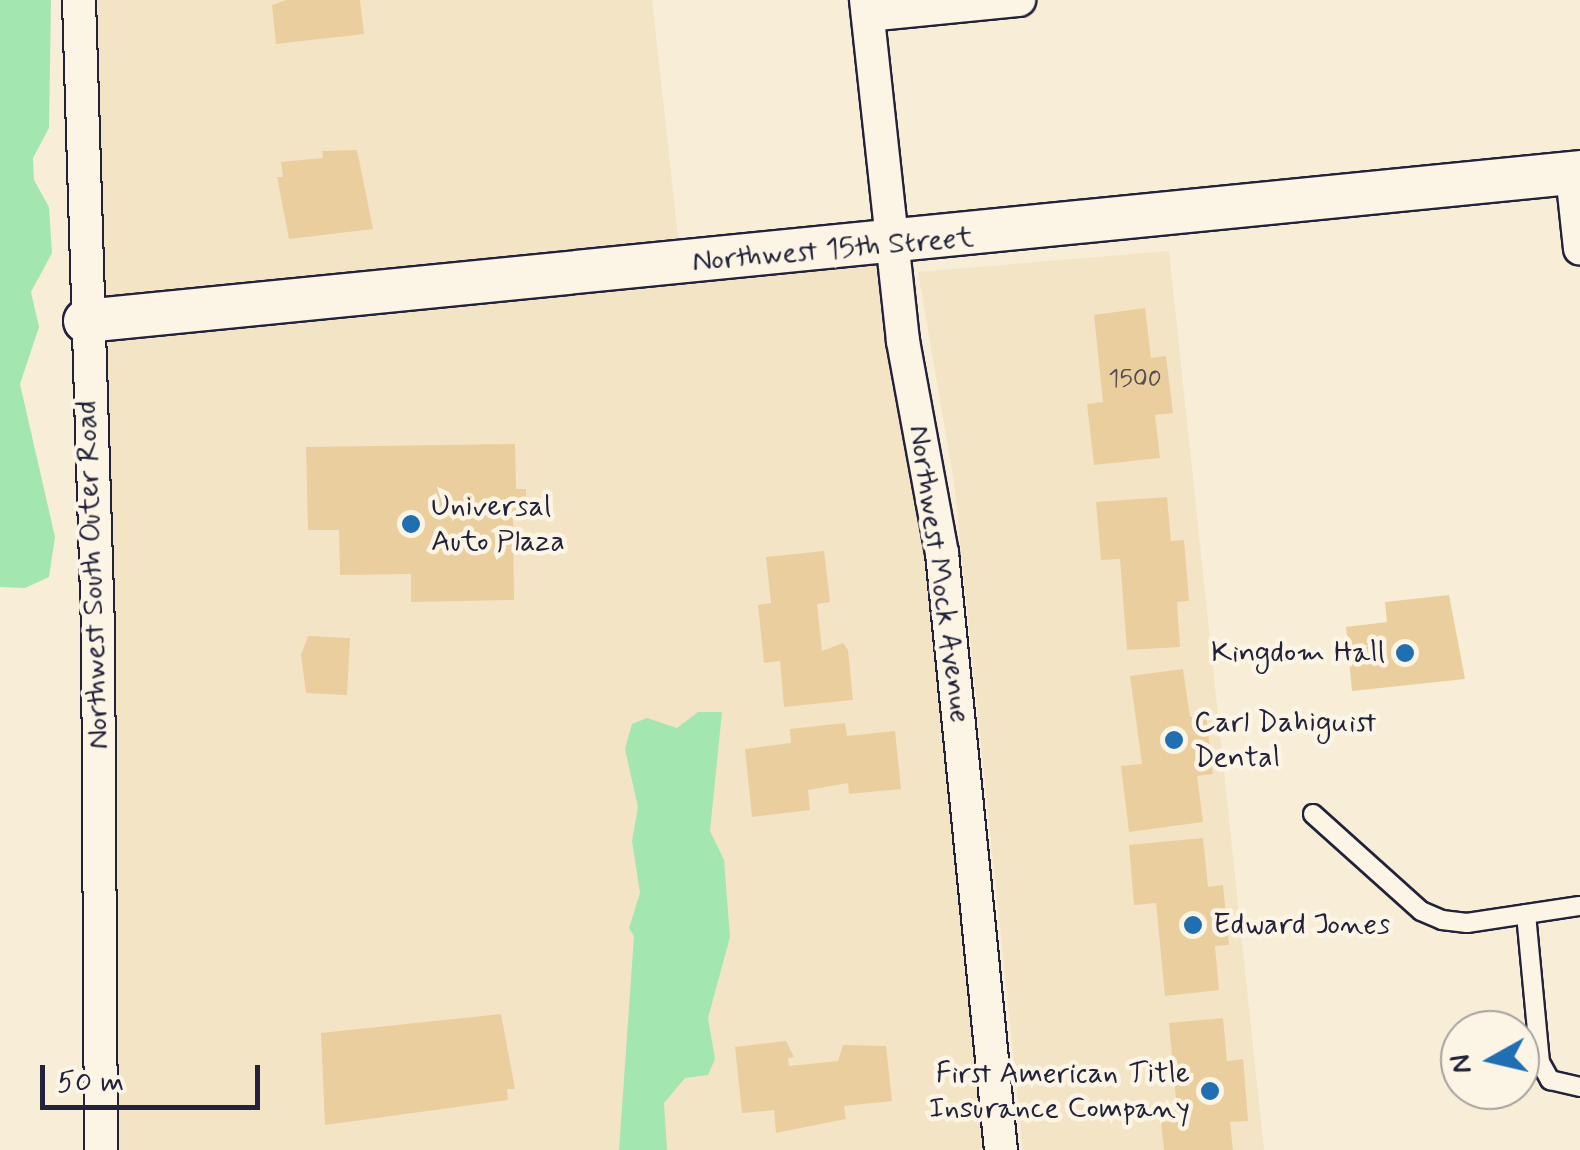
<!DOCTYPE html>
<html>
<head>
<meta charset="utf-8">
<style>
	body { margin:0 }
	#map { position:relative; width:1580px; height:1150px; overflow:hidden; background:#f8edd7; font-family:Mynerve,sans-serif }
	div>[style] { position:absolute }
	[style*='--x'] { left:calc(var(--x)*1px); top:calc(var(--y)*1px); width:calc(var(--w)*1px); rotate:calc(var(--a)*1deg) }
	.built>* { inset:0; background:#f4e4c6 }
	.green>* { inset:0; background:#a4e6b0 }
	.building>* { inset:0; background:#eace9e }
	.roads { filter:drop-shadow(2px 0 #22223b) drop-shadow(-2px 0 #22223b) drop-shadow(0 2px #22223b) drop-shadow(0 -2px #22223b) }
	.service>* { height:18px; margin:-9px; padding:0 9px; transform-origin:9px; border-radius:9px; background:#fcf5e5 }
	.minor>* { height:32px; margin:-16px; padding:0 16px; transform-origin:16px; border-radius:16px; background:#fcf5e5 }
	.tertiary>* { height:42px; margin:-21px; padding:0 21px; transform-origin:21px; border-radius:21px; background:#fcf5e5 }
	.dots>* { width:28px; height:28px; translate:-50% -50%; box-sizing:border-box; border:5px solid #fcf5e5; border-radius:50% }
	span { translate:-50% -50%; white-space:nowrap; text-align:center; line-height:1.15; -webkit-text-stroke:9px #fcf5e5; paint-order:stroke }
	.number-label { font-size:25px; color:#544d54 }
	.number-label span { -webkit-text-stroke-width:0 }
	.street-label { font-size:30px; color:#22223b }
	.poi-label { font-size:30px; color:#22223b }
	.left { translate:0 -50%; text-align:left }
	.right { translate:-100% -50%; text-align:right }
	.north { position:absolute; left:1440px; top:1010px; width:100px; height:100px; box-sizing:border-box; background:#fcf5e5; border:2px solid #a5a1a1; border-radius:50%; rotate:262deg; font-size:28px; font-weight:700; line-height:40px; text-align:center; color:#22223b }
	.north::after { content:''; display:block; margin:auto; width:35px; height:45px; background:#1f6fb2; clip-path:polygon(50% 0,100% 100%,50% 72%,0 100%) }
	.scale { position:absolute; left:40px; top:1065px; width:220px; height:45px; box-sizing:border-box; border:5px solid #22223b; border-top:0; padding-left:12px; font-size:30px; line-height:35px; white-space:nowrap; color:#22223b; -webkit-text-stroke:8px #fcf5e5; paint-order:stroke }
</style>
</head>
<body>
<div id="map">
	<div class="built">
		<div style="clip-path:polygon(79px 0,652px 0,681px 264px,890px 245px,1001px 1150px,101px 1150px)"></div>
		<div style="clip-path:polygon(1169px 251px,1264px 1150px,1023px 1150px,954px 482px,918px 272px)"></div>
	</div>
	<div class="green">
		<div style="clip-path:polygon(0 0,51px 0,49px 128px,33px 158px,34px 180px,49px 207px,52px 253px,31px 292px,39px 327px,20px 384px,55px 537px,49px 577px,25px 588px,0 587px)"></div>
		<div style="clip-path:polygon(698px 712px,722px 712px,710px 831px,724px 860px,730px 937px,708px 1018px,715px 1059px,708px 1075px,685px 1078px,664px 1103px,667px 1150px,619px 1150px,634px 936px,629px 928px,640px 893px,632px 841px,638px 807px,625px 749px,632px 724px,647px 718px,677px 728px)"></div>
	</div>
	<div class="building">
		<div style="clip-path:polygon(286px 0,360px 0,364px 34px,276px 44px,272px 5px)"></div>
		<div style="clip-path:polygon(357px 150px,373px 229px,289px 239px,277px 177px,283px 177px,281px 162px,323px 158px,322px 151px)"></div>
		<div style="clip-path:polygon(1145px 308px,1151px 358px,1166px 356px,1173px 413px,1155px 415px,1160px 458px,1094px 465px,1087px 404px,1103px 402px,1094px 315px)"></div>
		<div style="clip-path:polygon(515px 444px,516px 489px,526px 489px,526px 518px,513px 518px,514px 600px,411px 602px,411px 574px,340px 575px,339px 530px,308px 530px,306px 447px)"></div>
		<div style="clip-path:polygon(1167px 497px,1171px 541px,1184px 540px,1189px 601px,1177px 602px,1180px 647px,1127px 650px,1120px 559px,1101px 560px,1096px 502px)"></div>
		<div style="clip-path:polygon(824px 551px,830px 602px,817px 604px,822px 651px,843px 643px,848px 650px,853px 700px,784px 707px,780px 661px,764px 663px,758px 605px,771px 603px,766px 557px)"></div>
		<div style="clip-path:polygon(1449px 595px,1465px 679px,1352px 691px,1346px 627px,1387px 622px,1385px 602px)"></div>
		<div style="clip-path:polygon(308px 636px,350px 638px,347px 695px,306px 693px,301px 655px)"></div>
		<div style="clip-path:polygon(1183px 669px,1190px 717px,1206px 715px,1213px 774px,1197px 776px,1203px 822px,1129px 832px,1121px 766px,1142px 764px,1130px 676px)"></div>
		<div style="clip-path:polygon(845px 723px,847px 736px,895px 731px,901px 789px,849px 794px,848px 783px,808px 790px,810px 810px,752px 817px,745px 749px,791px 743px,790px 729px)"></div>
		<div style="clip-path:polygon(1203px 838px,1208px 887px,1223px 885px,1229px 945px,1215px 946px,1219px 990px,1165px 996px,1156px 903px,1134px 905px,1129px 845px)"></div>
		<div style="clip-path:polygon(501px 1014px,515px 1089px,507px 1089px,508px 1100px,325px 1125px,321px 1033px)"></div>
		<div style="clip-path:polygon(1223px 1018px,1227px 1061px,1243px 1059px,1248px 1121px,1230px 1122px,1233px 1150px,1164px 1150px,1161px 1122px,1178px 1121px,1169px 1023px)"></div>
		<div style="clip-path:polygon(786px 1041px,794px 1057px,788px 1058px,789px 1066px,838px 1061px,843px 1045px,886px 1046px,892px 1101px,844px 1106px,846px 1119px,776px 1133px,774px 1110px,742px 1113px,735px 1047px)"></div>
	</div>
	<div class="roads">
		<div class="service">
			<div style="--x:1313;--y:814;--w:145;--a:41.9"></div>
			<div style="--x:1421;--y:911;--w:23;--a:23"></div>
			<div style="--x:1442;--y:920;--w:25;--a:7"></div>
			<div style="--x:1467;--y:923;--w:114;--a:-8.6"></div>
			<div style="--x:1526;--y:914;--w:149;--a:84.6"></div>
			<div style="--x:1540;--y:1062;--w:21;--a:61"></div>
			<div style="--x:1550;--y:1080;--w:31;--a:13"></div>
		</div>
		<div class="minor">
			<div style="--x:79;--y:0;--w:629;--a:88.27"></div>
			<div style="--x:98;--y:629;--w:521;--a:89.67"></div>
			<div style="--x:866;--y:0;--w:343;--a:83.8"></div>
			<div style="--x:903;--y:341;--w:216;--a:79.6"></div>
			<div style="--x:942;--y:553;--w:600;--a:84.36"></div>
			<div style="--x:868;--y:15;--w:152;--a:-5.7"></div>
			<div style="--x:1572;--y:174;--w:75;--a:83.9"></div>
		</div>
		<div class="tertiary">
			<div style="--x:85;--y:321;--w:1502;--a:-5.69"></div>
		</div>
	</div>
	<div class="dots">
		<div style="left:411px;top:524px;background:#1f6fb2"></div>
		<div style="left:1405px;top:653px;background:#1f6fb2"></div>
		<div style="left:1174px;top:740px;background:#1f6fb2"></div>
		<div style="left:1193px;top:925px;background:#1f6fb2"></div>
		<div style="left:1210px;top:1091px;background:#1f6fb2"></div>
	</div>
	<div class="number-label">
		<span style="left:1135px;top:380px">1500</span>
	</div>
	<div class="street-label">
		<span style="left:833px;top:250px;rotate:-5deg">Northwest 15th Street</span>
		<span style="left:939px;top:574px;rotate:82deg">Northwest Mock Avenue</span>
		<span style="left:93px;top:575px;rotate:-92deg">Northwest South Outer Road</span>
	</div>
	<div class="poi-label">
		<span class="left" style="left:431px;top:524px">Universal<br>Auto Plaza</span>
		<span class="right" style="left:1385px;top:653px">Kingdom Hall</span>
		<span class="left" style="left:1194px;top:740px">Carl Dahiguist<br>Dental</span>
		<span class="left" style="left:1213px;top:925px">Edward Jones</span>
		<span class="right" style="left:1190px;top:1091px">First American Title<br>Insurance Company</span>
	</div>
	<div class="north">N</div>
	<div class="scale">50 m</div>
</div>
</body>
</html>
